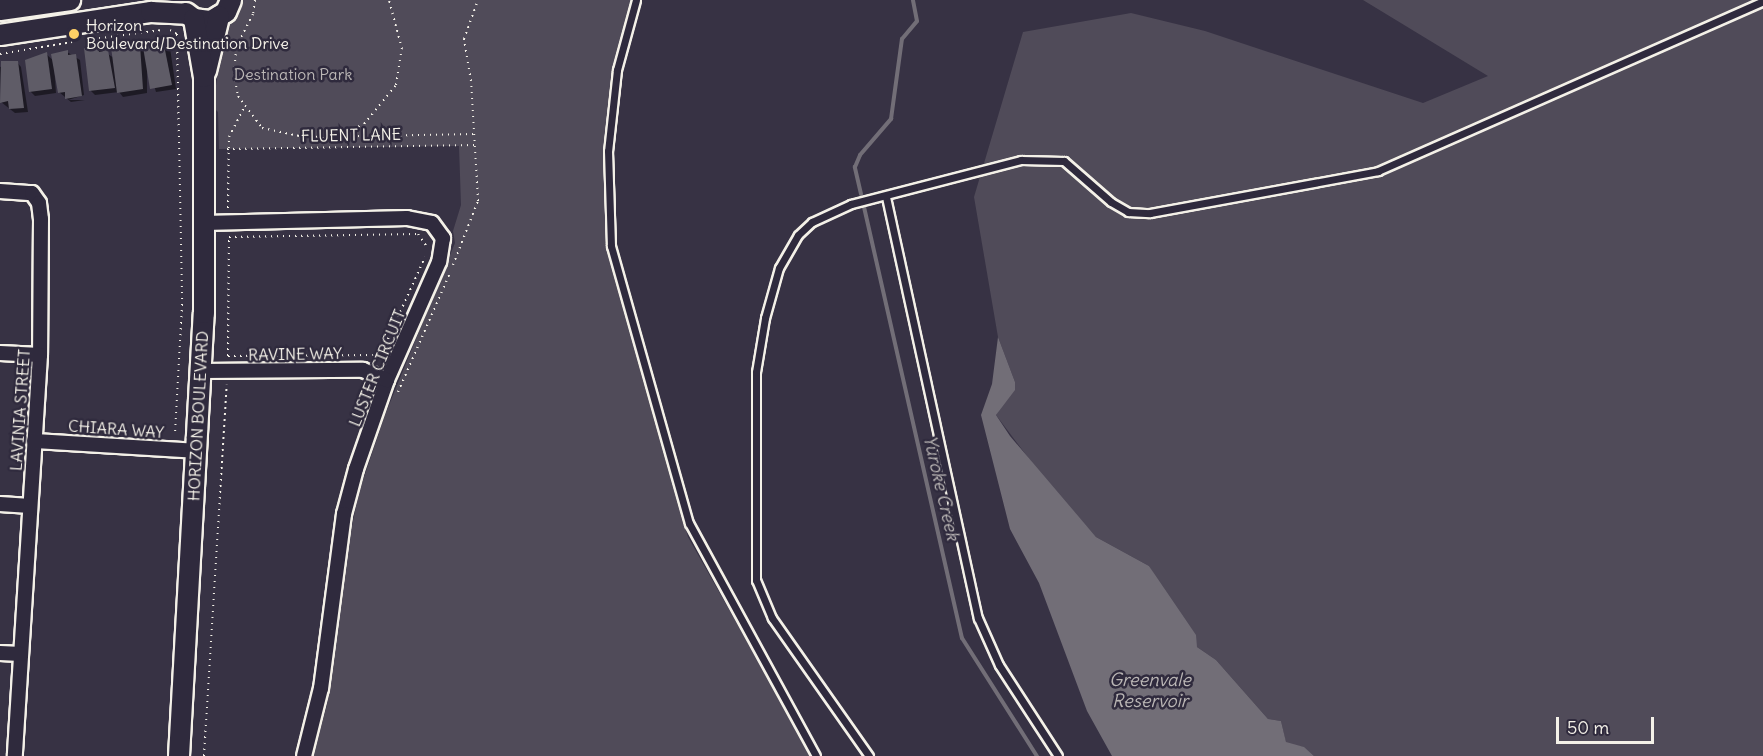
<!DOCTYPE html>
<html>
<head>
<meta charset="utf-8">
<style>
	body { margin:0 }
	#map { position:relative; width:1763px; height:756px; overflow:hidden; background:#373244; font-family:Delius,sans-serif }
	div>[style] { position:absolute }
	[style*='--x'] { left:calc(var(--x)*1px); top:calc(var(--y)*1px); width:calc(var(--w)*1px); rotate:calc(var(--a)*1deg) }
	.green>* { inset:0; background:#504b59 }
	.water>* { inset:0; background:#726e77 }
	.shadow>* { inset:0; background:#0007 }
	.stream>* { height:4px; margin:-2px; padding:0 2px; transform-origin:2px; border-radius:2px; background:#726e77 }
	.building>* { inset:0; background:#5f5c67 }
	.path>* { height:2px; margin-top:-1px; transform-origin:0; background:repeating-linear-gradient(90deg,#f4f1e8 0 1.5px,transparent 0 6px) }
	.roads { filter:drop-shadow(2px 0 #f4f1e8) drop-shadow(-2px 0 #f4f1e8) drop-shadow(0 2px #f4f1e8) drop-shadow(0 -2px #f4f1e8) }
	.lane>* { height:7px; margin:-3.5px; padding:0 3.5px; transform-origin:3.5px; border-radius:3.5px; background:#2f2a3d }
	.street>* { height:14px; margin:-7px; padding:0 7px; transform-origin:7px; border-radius:7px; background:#2f2a3d }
	.secondary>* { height:20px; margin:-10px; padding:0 10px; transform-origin:10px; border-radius:10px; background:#2f2a3d }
	.dots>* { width:16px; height:16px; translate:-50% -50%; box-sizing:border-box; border:3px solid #2f2a3d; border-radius:50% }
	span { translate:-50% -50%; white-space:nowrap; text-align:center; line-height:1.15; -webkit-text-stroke:5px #2f2a3d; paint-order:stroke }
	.poi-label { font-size:16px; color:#f4f1e8 }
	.left { translate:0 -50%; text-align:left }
	.park-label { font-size:16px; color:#bbb7b6 }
	.street-label { font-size:16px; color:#f4f1e8 }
	.water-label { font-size:18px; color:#bab6b5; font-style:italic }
	.scale { position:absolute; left:1556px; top:717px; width:98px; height:27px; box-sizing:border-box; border:3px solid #f4f1e8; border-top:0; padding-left:8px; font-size:18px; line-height:21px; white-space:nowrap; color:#f4f1e8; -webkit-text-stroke:4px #2f2a3d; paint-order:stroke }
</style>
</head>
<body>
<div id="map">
	<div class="green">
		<div style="clip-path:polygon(243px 0,631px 0,613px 68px,604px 156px,606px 244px,688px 537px,812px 756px,313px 756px,327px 705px,345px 560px,359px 492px,385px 415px,455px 243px,453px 231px,461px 205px,459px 146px,219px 149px,218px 112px,213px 107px,220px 57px,227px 30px)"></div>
		<div style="clip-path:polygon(1363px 0,1763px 0,1763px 756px,1314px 756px,1303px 747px,1286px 743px,1281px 721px,1268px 719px,1216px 660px,1197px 647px,1149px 566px,1096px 537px,1045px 480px,996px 415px,1015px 382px,998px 337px,974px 197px,1023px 32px,1131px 13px,1205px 31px,1423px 103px,1488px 76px)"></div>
	</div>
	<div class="water">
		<div style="clip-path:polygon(998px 337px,1015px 382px,1015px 390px,996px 415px,1010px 436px,1096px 537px,1149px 566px,1196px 635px,1197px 647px,1216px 660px,1268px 719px,1281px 721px,1286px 742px,1304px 747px,1314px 756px,1112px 756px,1087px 711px,1039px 583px,1010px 529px,981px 415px,992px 384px)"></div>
	</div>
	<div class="shadow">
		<div style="clip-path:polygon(154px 43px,170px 48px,176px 89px,156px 92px,147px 62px,147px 93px,123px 97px,119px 92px,95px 95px,91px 91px,97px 47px,114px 58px,130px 44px,145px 52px)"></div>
		<div style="clip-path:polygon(67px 52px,80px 60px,84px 95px,68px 100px,85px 100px,71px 102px,59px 92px,54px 65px,56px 93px,35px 96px,30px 91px,46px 54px,54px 61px)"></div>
		<div style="clip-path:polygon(17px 62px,21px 67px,28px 112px,15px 113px,1px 102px,0 67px)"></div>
	</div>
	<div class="stream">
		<div style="--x:861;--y:194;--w:28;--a:-103"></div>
		<div style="--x:855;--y:167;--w:13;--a:-67"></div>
		<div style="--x:860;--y:155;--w:48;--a:-49.3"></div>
		<div style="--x:891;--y:119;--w:81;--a:-82.2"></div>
		<div style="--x:902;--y:39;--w:23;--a:-50"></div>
		<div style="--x:917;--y:21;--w:21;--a:-101"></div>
		<div style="--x:864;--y:207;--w:442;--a:77.2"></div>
		<div style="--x:962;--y:638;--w:140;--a:57.6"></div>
	</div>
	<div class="building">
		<div style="clip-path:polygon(163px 40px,172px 85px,150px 89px,143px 47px)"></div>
		<div style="clip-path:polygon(131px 42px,131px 46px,140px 45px,143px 89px,117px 93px,111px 47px)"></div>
		<div style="clip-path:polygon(98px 45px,99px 52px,108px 50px,115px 88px,89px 91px,84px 48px)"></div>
		<div style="clip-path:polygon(68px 50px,68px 55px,76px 54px,82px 96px,65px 99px,65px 92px,58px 93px,51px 54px)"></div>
		<div style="clip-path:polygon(47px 52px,52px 89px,29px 92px,25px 60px)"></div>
		<div style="clip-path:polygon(1px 61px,18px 61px,24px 108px,9px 109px,8px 101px,0 103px)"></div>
	</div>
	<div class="path">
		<div style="--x:255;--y:0;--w:14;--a:98"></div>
		<div style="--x:253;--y:14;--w:38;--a:117"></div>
		<div style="--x:236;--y:48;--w:26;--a:94"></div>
		<div style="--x:234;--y:74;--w:22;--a:80"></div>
		<div style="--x:238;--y:96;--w:40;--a:53"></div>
		<div style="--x:262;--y:128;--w:43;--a:12.1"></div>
		<div style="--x:304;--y:137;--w:172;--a:-1"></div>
		<div style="--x:170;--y:30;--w:8;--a:30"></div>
		<div style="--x:177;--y:34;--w:270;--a:88.9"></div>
		<div style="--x:182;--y:304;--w:130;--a:93.1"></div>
		<div style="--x:93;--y:39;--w:70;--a:-7.4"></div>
		<div style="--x:0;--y:54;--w:73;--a:-9.5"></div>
		<div style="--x:336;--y:136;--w:30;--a:-23"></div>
		<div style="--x:364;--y:124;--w:50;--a:-50.6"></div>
		<div style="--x:396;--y:85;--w:36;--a:-81"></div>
		<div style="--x:402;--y:49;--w:51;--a:-104.9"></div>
		<div style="--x:227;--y:149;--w:249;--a:-0.9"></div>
		<div style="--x:228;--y:208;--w:71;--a:-89.2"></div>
		<div style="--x:229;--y:137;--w:34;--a:-63"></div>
		<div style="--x:229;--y:237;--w:189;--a:-0.9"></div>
		<div style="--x:418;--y:234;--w:16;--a:55"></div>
		<div style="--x:453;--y:265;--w:69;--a:-68.7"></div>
		<div style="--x:478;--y:201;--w:120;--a:-93.3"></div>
		<div style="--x:471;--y:81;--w:43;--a:-99.5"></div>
		<div style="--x:464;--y:39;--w:41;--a:-70.3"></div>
		<div style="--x:228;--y:356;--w:147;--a:-0.4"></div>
		<div style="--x:375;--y:355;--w:9;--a:-32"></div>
		<div style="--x:383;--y:350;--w:102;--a:-65.7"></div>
		<div style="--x:228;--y:356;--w:120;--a:-89.5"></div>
		<div style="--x:398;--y:392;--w:130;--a:-66.4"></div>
		<div style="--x:204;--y:756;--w:372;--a:-86.5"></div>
	</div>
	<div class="roads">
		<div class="lane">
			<div style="--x:636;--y:0;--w:73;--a:105.2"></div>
			<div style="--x:617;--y:70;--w:81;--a:96.3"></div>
			<div style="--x:608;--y:151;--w:95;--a:88.2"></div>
			<div style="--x:611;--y:246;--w:288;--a:74.3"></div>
			<div style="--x:689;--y:523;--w:265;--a:61.4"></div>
			<div style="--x:886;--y:197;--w:431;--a:77.7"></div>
			<div style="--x:978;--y:618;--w:51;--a:65.9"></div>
			<div style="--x:999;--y:665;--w:108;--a:57"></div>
			<div style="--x:869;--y:756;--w:169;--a:-125.1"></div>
			<div style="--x:772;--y:618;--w:41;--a:-112.8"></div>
			<div style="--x:756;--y:580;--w:208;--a:-90"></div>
			<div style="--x:756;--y:372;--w:55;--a:-80.5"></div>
			<div style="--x:765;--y:318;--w:52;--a:-74.4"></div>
			<div style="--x:779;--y:268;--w:38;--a:-60"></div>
			<div style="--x:798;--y:235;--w:19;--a:-43"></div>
			<div style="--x:812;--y:222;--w:43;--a:-24.8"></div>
			<div style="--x:851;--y:204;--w:176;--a:-14.5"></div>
			<div style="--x:1021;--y:160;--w:43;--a:1.3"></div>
			<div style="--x:1064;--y:161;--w:62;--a:41.1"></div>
			<div style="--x:1111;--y:202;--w:20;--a:30"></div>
			<div style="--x:1128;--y:212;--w:22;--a:3"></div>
			<div style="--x:1150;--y:213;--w:232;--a:-10.4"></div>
			<div style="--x:1378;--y:171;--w:421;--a:-23.8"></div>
		</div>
		<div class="street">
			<div style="--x:0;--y:191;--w:32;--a:4"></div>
			<div style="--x:32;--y:193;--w:12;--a:55"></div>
			<div style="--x:39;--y:203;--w:16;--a:83"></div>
			<div style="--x:41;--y:219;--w:136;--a:90.4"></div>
			<div style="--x:40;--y:355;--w:402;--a:93.6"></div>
			<div style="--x:204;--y:223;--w:203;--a:-1.4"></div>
			<div style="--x:407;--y:218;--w:25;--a:11"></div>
			<div style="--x:432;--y:223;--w:19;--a:54"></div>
			<div style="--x:443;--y:238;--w:24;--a:99"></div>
			<div style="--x:439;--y:262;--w:129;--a:113.8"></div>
			<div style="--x:387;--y:380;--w:94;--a:109.2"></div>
			<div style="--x:356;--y:469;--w:47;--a:104.9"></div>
			<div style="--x:344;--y:514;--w:176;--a:97.5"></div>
			<div style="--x:321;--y:688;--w:70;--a:104"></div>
			<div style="--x:0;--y:353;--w:40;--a:2.9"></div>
			<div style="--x:201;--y:371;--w:162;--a:-0.4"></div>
			<div style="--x:363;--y:370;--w:26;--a:23"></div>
			<div style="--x:34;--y:441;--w:162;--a:3.5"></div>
			<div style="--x:0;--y:504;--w:30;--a:4"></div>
			<div style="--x:0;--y:653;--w:21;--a:3"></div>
		</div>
		<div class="secondary">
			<div style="--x:0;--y:10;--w:71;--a:-8.1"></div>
			<div style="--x:186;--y:13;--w:10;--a:37"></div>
			<div style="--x:194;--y:19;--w:17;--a:7"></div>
			<div style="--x:211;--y:21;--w:17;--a:-31"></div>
			<div style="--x:226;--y:12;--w:13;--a:-67"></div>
			<div style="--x:0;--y:35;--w:153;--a:-8.7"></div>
			<div style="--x:151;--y:12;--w:35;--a:3"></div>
			<div style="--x:206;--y:71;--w:56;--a:-76.5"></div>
			<div style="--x:179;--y:756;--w:444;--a:-86.8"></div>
			<div style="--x:204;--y:313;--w:236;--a:-90"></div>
			<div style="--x:204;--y:77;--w:59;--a:-99.8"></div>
		</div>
	</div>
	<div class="dots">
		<div style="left:74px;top:34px;background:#ffd166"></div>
	</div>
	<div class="poi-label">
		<span class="left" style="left:86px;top:34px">Horizon<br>Boulevard/Destination Drive</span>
	</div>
	<div class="park-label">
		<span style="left:293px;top:74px">Destination Park</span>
	</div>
	<div class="street-label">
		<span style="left:351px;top:135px;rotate:-1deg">FLUENT LANE</span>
		<span style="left:295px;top:354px;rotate:-1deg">RAVINE WAY</span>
		<span style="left:377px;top:368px;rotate:-68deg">LUSTER CIRCUIT</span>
		<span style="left:20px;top:410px;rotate:-86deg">LAVINIA STREET</span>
		<span style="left:198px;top:416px;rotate:-87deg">HORIZON BOULEVARD</span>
		<span style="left:116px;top:429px;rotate:4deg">CHIARA WAY</span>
	</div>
	<div class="water-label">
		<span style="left:941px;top:488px;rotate:77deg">Yuroke Creek</span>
		<span style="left:1150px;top:691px">Greenvale<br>Reservoir</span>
	</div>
	<div class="scale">50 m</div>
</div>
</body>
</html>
